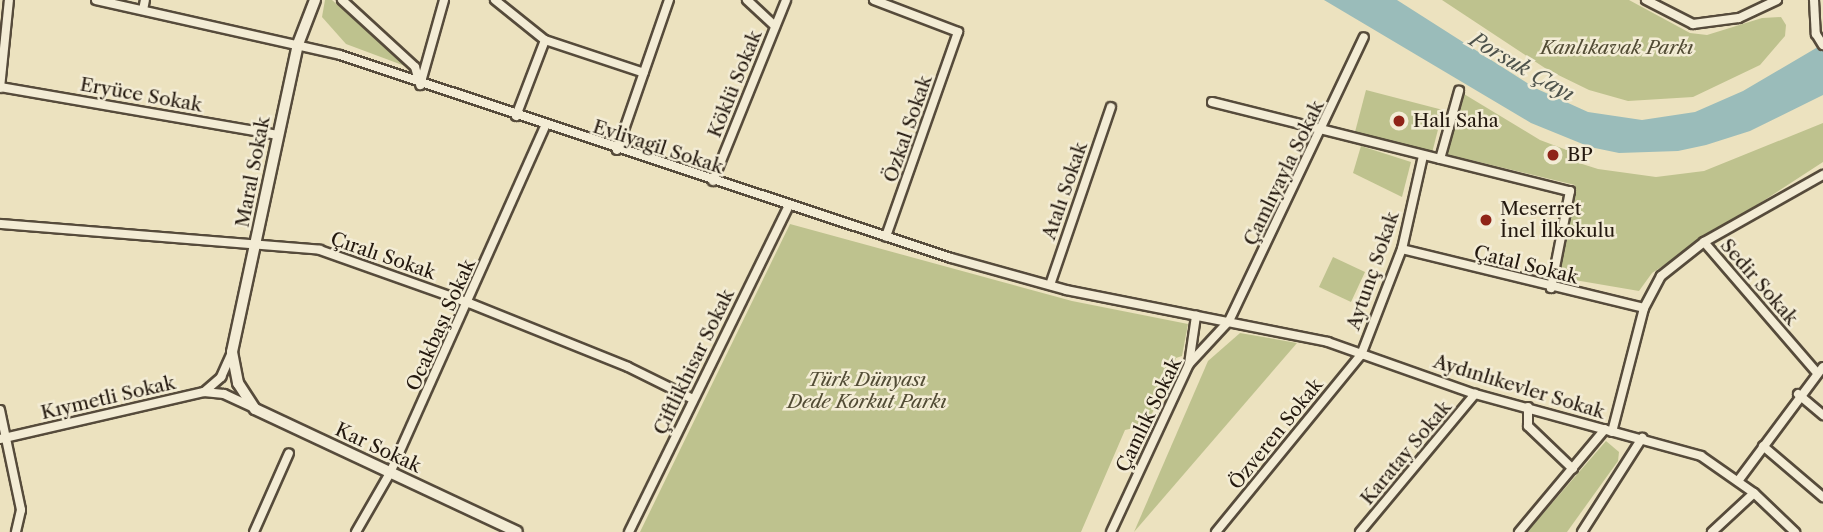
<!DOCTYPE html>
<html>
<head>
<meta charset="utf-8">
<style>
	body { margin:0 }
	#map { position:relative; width:1823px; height:532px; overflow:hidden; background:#ece2bf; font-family:"Libre Caslon Text",serif }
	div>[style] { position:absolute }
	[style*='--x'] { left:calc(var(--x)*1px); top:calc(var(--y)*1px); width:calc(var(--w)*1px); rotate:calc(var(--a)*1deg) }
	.green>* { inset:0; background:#bec28e }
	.water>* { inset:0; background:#9abcba }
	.roads { filter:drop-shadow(2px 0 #564b3b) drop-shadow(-2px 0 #564b3b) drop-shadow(0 2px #564b3b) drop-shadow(0 -2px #564b3b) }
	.minor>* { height:8px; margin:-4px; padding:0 4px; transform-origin:4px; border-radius:4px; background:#f3ecd5 }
	.tertiary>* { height:10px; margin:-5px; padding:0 5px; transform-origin:5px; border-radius:5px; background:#f3ecd5 }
	.dots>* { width:19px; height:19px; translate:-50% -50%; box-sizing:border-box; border:4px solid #f3ecd5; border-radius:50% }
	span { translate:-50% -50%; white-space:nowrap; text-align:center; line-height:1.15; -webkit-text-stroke:5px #f3ecd5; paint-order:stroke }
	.park-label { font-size:19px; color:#524c35; font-style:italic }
	.street-label { font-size:19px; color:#24190f }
	.poi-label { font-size:19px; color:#24190f }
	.left { translate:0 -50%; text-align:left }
	.water-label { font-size:21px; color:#4d524b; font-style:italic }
</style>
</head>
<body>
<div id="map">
	<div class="green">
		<div style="clip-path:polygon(325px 0,332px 0,405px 66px,346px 44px,322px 17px)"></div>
		<div style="clip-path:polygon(1442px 0,1629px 0,1690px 33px,1707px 35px,1762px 18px,1781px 17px,1786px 25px,1785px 36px,1760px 65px,1693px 97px,1628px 101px,1589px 90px,1548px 70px)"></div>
		<div style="clip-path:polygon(1366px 90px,1443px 110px,1432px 153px,1355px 132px)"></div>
		<div style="clip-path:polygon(1459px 91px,1540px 140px,1580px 155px,1579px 163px,1598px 169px,1656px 177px,1704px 171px,1823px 123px,1823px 162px,1652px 273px,1639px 291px,1557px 277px,1575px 185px,1441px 153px)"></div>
		<div style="clip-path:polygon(1361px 146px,1411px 162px,1402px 197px,1353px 173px)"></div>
		<div style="clip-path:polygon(790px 224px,1072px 301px,1188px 324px,1182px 356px,1176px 358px,1147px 425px,1125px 430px,1081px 532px,640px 532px)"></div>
		<div style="clip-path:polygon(1333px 257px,1365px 272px,1351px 302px,1319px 287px)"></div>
		<div style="clip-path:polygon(1240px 333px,1297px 343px,1134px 532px,1208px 361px)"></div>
		<div style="clip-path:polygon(1606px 441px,1619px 452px,1618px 461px,1567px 532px,1527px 532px)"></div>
	</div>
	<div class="water">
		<div style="clip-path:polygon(1324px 0,1397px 0,1535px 88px,1588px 112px,1642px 120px,1695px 112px,1743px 91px,1823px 44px,1823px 95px,1750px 131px,1706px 145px,1678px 151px,1619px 153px,1590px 147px,1531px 123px)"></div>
	</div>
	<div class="roads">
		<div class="minor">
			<div style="--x:96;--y:0;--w:250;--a:12.7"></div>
			<div style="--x:340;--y:55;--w:644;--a:18.38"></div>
			<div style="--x:951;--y:258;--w:119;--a:15.5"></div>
			<div style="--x:1066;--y:290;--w:267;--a:11.2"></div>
			<div style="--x:1328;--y:342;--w:156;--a:19.5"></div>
			<div style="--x:1475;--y:394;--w:234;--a:15.3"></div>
			<div style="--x:1701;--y:456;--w:65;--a:34.9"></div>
			<div style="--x:1754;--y:493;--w:57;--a:43.6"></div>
			<div style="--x:342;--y:0;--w:99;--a:42.5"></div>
			<div style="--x:415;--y:67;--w:19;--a:74"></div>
			<div style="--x:495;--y:0;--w:64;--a:38.7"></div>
			<div style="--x:545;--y:40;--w:104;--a:18.4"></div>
			<div style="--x:747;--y:0;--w:38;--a:43"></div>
			<div style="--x:874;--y:0;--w:90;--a:20.9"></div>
			<div style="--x:958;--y:32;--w:217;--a:109.4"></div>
			<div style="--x:1646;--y:0;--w:53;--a:27.1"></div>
			<div style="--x:1693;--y:24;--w:46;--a:-7.4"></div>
			<div style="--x:1739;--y:18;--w:42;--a:-25.3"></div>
			<div style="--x:1814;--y:0;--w:34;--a:87"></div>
			<div style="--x:1816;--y:34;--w:13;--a:58"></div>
			<div style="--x:143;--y:10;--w:10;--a:-79"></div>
			<div style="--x:421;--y:82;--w:85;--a:-74.3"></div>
			<div style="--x:0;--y:87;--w:281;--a:9.8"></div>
			<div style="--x:0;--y:88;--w:88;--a:-84.2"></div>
			<div style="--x:1212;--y:102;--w:369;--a:14"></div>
			<div style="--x:1570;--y:191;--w:99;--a:101.1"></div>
			<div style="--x:516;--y:116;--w:81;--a:-69.1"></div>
			<div style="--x:617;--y:150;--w:159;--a:-70.9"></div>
			<div style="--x:1440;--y:159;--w:71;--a:-74.4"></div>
			<div style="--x:713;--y:181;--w:195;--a:-68"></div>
			<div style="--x:0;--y:224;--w:321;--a:4.6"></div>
			<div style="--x:320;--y:250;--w:158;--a:19.6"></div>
			<div style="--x:469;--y:303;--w:171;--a:21.9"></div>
			<div style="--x:628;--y:367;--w:72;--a:26.2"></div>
			<div style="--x:1704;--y:242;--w:173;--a:49.2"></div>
			<div style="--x:1402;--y:249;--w:249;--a:13.7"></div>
			<div style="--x:1050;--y:285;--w:188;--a:-71.1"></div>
			<div style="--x:1189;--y:364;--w:49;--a:-81.7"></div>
			<div style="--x:204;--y:392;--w:23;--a:-41"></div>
			<div style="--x:221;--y:377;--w:27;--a:-66"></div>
			<div style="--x:1798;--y:394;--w:33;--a:40"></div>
			<div style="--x:1528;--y:407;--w:19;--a:90"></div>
			<div style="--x:1528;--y:426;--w:62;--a:43.7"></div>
			<div style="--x:0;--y:410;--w:102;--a:78.1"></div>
			<div style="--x:21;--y:510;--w:23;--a:103"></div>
			<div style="--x:1612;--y:432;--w:128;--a:-75.5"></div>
			<div style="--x:1644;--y:308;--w:36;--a:-62"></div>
			<div style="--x:1661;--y:276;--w:55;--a:-38.3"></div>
			<div style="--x:1704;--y:242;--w:137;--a:-29.4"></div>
			<div style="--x:0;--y:439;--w:209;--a:-13"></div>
			<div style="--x:204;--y:392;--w:20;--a:6"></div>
			<div style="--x:224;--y:394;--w:33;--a:25"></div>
			<div style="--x:1763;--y:446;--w:79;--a:40.4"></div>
			<div style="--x:1738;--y:481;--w:142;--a:-53.3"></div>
			<div style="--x:254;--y:532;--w:86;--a:-66.1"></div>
			<div style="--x:356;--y:532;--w:68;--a:-60"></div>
			<div style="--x:390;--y:473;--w:380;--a:-65.9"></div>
			<div style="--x:629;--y:532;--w:362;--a:-63.9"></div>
			<div style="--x:1111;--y:532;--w:185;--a:-65.1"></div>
			<div style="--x:1189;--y:364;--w:59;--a:-47.1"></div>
			<div style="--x:1229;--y:321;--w:314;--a:-64.6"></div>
			<div style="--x:1216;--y:532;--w:229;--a:-50.7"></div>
			<div style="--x:1361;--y:355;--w:114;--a:-68.9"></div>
			<div style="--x:1402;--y:249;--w:95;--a:-77.3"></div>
			<div style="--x:1360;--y:532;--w:180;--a:-50.2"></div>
			<div style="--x:1519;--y:532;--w:134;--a:-50.1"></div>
			<div style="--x:1582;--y:532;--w:112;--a:-57.4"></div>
			<div style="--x:1712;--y:532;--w:57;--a:-42.9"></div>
		</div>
		<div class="tertiary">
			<div style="--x:315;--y:0;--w:47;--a:111.1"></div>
			<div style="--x:298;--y:44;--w:315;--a:102.1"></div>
			<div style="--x:232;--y:352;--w:32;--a:79"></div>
			<div style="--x:238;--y:383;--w:31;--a:57"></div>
			<div style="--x:255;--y:409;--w:289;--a:25.1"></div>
		</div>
	</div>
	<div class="dots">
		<div style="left:1399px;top:121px;background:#8f2418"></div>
		<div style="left:1553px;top:155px;background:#8f2418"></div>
		<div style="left:1486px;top:220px;background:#8f2418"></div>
	</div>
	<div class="park-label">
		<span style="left:1617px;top:48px">Kanlıkavak Parkı</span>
		<span style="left:867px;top:391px">Türk Dünyası<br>Dede Korkut Parkı</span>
	</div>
	<div class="street-label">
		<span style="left:735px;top:84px;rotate:-68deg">Köklü Sokak</span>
		<span style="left:141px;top:95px;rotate:10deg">Eryüce Sokak</span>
		<span style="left:908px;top:129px;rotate:-71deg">Özkal Sokak</span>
		<span style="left:658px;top:147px;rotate:18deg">Evliyagil Sokak</span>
		<span style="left:253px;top:172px;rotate:-79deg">Maral Sokak</span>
		<span style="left:1284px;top:173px;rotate:-64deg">Çamlıyayla Sokak</span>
		<span style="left:1065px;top:191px;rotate:-71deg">Atalı Sokak</span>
		<span style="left:383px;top:256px;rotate:19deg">Çıralı Sokak</span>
		<span style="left:1526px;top:265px;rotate:14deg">Çatal Sokak</span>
		<span style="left:1373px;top:271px;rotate:-71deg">Aytunç Sokak</span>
		<span style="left:1759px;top:282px;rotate:49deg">Sedir Sokak</span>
		<span style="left:441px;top:325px;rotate:-66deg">Ocakbaşı Sokak</span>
		<span style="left:694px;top:362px;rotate:-64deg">Çiftlikhisar Sokak</span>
		<span style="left:1519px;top:387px;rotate:17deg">Aydınlıkevler Sokak</span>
		<span style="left:108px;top:398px;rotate:-13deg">Kıymetli Sokak</span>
		<span style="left:1149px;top:415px;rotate:-64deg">Çamlık Sokak</span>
		<span style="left:1276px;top:434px;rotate:-51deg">Özveren Sokak</span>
		<span style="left:378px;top:448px;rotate:25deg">Kar Sokak</span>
		<span style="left:1406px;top:453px;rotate:-50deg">Karatay Sokak</span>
	</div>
	<div class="poi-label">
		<span class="left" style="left:1413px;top:121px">Halı Saha</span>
		<span class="left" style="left:1567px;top:155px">BP</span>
		<span class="left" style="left:1500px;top:220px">Meserret<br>İnel İlkokulu</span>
	</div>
	<div class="water-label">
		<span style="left:1522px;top:67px;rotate:30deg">Porsuk Çayı</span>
	</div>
</div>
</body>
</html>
